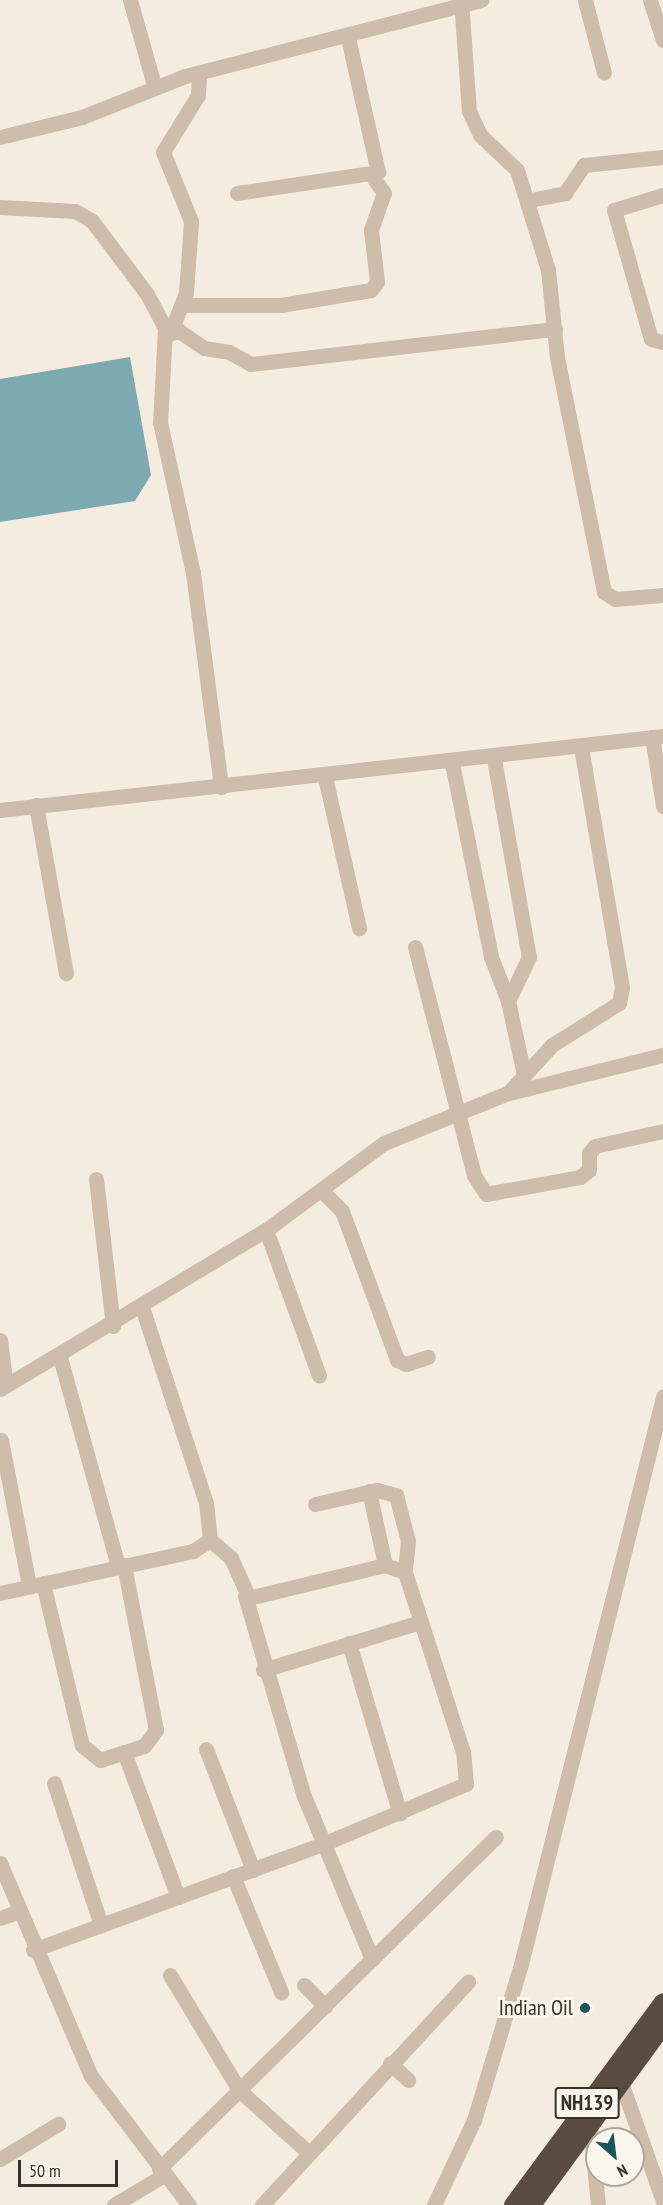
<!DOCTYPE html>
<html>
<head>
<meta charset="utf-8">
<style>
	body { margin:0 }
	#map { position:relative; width:663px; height:2205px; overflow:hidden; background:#f4ecdf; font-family:"PT Sans Narrow",sans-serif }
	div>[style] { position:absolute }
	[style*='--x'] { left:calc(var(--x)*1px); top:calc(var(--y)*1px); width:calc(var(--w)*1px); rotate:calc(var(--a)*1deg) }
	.water>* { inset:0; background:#7daab2 }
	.street>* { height:15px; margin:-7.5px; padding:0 7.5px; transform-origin:7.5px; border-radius:7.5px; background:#cdbdaa }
	.highway>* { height:18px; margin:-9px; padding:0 9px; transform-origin:9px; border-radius:9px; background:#5b4c41 }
	.dots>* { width:16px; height:16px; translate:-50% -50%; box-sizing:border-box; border:3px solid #fbf6ec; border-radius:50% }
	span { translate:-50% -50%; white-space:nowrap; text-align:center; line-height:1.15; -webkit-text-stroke:6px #fbf6ec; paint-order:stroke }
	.shield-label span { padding:2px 4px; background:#fbf6ec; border:2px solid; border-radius:4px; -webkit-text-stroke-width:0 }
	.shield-label { font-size:21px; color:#3a312a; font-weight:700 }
	.poi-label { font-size:22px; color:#3a312a }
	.right { translate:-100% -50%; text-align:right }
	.north { position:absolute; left:585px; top:2127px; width:60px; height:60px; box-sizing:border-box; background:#fbf6ec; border:2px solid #aea79e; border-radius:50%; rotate:152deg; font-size:16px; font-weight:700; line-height:24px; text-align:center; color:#3a312a }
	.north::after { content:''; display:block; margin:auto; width:21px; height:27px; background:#1d535d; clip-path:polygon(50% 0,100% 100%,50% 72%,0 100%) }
	.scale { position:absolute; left:18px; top:2160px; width:100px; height:27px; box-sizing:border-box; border:3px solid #3a312a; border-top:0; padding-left:8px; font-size:18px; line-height:21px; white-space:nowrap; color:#3a312a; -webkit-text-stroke:4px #fbf6ec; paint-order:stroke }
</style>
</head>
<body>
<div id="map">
	<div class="water">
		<div style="clip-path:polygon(130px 357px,151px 475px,135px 501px,0 522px,0 379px)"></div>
	</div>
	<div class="street">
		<div style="--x:130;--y:0;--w:88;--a:74.2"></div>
		<div style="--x:461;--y:0;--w:111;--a:85.9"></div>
		<div style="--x:469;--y:111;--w:26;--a:65"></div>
		<div style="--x:480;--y:135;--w:51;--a:43.4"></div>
		<div style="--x:517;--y:170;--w:105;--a:72.8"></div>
		<div style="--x:548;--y:270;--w:87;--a:84.1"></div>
		<div style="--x:557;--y:357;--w:240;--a:78.7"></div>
		<div style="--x:604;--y:592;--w:13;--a:32"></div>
		<div style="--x:615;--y:599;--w:48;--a:-4.8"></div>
		<div style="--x:585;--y:0;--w:75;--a:75.4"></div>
		<div style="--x:650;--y:0;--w:42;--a:72"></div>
		<div style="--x:0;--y:137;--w:84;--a:-13.7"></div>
		<div style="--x:82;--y:117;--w:111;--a:-21.7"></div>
		<div style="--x:185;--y:76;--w:306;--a:-14.4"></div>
		<div style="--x:237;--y:193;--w:143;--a:-8.5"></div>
		<div style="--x:378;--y:172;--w:137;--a:-102.6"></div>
		<div style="--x:663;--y:195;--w:51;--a:163"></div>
		<div style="--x:614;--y:210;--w:134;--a:74"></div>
		<div style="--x:651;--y:339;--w:12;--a:14"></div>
		<div style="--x:530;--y:200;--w:36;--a:-11"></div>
		<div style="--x:565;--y:193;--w:34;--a:-56"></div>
		<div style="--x:584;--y:165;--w:79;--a:-5.8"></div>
		<div style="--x:0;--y:207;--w:75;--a:3.1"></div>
		<div style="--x:75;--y:211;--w:20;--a:30"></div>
		<div style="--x:92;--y:221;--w:91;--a:53"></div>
		<div style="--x:147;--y:294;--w:38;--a:62"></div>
		<div style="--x:165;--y:328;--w:94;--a:93"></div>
		<div style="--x:160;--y:422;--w:155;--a:77.7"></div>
		<div style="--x:193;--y:573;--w:216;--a:82.5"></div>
		<div style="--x:182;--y:305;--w:99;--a:0"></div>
		<div style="--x:281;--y:305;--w:91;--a:-9.5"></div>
		<div style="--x:371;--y:290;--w:10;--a:-53"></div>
		<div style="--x:377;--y:282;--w:52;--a:-96.6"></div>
		<div style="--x:371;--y:230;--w:39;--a:-71"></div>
		<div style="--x:384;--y:193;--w:21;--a:-125"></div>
		<div style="--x:170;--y:333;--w:43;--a:-68.2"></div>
		<div style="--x:186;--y:293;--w:72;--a:-86"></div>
		<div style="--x:191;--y:221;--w:74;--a:-112.1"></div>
		<div style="--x:163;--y:152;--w:67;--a:-58.4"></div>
		<div style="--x:198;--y:95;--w:22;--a:-87"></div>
		<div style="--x:165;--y:335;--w:15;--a:-16"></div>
		<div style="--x:179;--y:331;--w:30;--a:34"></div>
		<div style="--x:204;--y:348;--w:25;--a:9"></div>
		<div style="--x:229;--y:352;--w:25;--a:29"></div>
		<div style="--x:251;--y:364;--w:306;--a:-6.6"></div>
		<div style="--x:652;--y:737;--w:70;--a:80.9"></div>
		<div style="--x:494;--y:759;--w:201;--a:80"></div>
		<div style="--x:529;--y:957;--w:49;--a:115.5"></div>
		<div style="--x:508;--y:1001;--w:76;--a:77.8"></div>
		<div style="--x:452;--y:763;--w:198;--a:78.6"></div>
		<div style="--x:491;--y:957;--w:47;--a:68.9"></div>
		<div style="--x:325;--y:777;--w:155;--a:77.3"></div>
		<div style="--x:36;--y:805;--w:171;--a:79.9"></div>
		<div style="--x:0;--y:810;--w:667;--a:-6.37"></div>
		<div style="--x:415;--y:947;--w:236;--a:75.5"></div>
		<div style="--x:474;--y:1175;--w:22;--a:58"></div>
		<div style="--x:486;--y:1194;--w:96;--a:-10.3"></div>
		<div style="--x:580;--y:1177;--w:11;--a:-38"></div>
		<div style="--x:589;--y:1170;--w:17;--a:-90"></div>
		<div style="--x:589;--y:1153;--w:9;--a:-49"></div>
		<div style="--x:595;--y:1146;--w:70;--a:-12.4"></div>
		<div style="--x:509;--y:1093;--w:159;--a:-13.9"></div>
		<div style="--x:96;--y:1179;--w:148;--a:83.4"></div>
		<div style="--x:321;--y:1190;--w:30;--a:45"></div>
		<div style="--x:342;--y:1211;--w:159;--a:69.7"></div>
		<div style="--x:397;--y:1360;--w:10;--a:24"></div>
		<div style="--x:406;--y:1364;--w:23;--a:-18"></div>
		<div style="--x:266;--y:1230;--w:155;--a:70"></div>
		<div style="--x:0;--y:1340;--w:46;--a:82.6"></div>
		<div style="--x:60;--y:1357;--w:217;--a:74.5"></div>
		<div style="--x:0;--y:1389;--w:310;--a:-30.9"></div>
		<div style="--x:266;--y:1230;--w:147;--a:-36.4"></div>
		<div style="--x:384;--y:1143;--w:134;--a:-22"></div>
		<div style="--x:508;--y:1093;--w:65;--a:-47.5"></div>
		<div style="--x:552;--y:1045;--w:79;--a:-32.1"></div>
		<div style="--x:619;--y:1003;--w:16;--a:-79"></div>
		<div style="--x:622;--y:987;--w:244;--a:-99.7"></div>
		<div style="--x:1;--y:1440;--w:149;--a:79.1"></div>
		<div style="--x:369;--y:1491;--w:76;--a:77.8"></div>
		<div style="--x:315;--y:1504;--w:64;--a:-12.7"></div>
		<div style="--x:377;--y:1490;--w:20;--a:15"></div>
		<div style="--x:396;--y:1495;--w:48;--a:75.4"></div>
		<div style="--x:408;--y:1541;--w:31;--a:96"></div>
		<div style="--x:43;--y:1583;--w:167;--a:76.5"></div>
		<div style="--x:82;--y:1745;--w:23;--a:40"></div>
		<div style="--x:100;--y:1760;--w:46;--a:-17.7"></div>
		<div style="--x:144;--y:1746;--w:20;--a:-53"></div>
		<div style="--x:156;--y:1730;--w:168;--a:-101"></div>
		<div style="--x:0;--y:1593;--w:198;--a:-12.3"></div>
		<div style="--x:193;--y:1551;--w:20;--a:-33"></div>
		<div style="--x:210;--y:1540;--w:37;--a:-96"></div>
		<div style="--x:206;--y:1503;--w:206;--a:-108.1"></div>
		<div style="--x:245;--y:1596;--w:209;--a:73.6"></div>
		<div style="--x:304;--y:1796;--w:177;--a:67.4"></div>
		<div style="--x:349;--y:1643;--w:178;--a:73.4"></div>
		<div style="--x:263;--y:1670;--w:164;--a:-17"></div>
		<div style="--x:206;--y:1749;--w:130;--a:68.8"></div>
		<div style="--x:124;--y:1752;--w:155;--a:69.6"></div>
		<div style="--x:54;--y:1783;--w:150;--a:71.7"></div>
		<div style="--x:0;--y:1863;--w:232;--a:66.9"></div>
		<div style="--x:91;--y:2076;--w:162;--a:52.8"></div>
		<div style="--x:233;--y:1876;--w:126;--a:67.5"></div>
		<div style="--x:0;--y:1918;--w:18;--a:-19"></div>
		<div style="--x:33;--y:1950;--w:309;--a:-20.1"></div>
		<div style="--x:323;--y:1844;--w:155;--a:-22.8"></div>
		<div style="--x:466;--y:1784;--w:32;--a:-95"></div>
		<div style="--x:463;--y:1752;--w:189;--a:-107.9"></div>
		<div style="--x:405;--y:1572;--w:21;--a:-161"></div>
		<div style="--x:385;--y:1565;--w:140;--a:166.4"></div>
		<div style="--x:249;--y:1598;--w:44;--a:-114.2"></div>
		<div style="--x:231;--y:1558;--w:28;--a:-139"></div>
		<div style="--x:170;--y:1975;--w:134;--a:59"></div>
		<div style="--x:239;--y:2090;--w:94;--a:42"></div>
		<div style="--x:304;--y:1985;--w:30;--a:45"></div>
		<div style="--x:390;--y:2063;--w:25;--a:43"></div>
		<div style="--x:621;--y:2082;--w:126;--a:70.6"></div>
		<div style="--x:590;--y:2125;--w:80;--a:84.3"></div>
		<div style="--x:0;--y:2159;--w:68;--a:-31.1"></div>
		<div style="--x:159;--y:2169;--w:473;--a:-44.6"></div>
		<div style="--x:114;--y:2205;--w:58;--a:-31"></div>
		<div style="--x:262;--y:2205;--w:304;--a:-47.3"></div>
		<div style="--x:434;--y:2205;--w:94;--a:-64.8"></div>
		<div style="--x:474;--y:2120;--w:163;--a:-73.2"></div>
		<div style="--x:521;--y:1964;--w:585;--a:-75.94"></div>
	</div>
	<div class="highway">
		<div style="--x:513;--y:2205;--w:252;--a:-53.5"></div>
		<div style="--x:532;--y:2205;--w:222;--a:-53.8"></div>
	</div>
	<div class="dots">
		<div style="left:585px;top:2008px;background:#1d535d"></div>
	</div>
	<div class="shield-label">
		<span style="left:587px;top:2103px">NH139</span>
	</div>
	<div class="poi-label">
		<span class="right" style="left:573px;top:2008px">Indian Oil</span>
	</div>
	<div class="north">N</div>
	<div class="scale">50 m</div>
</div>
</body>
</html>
